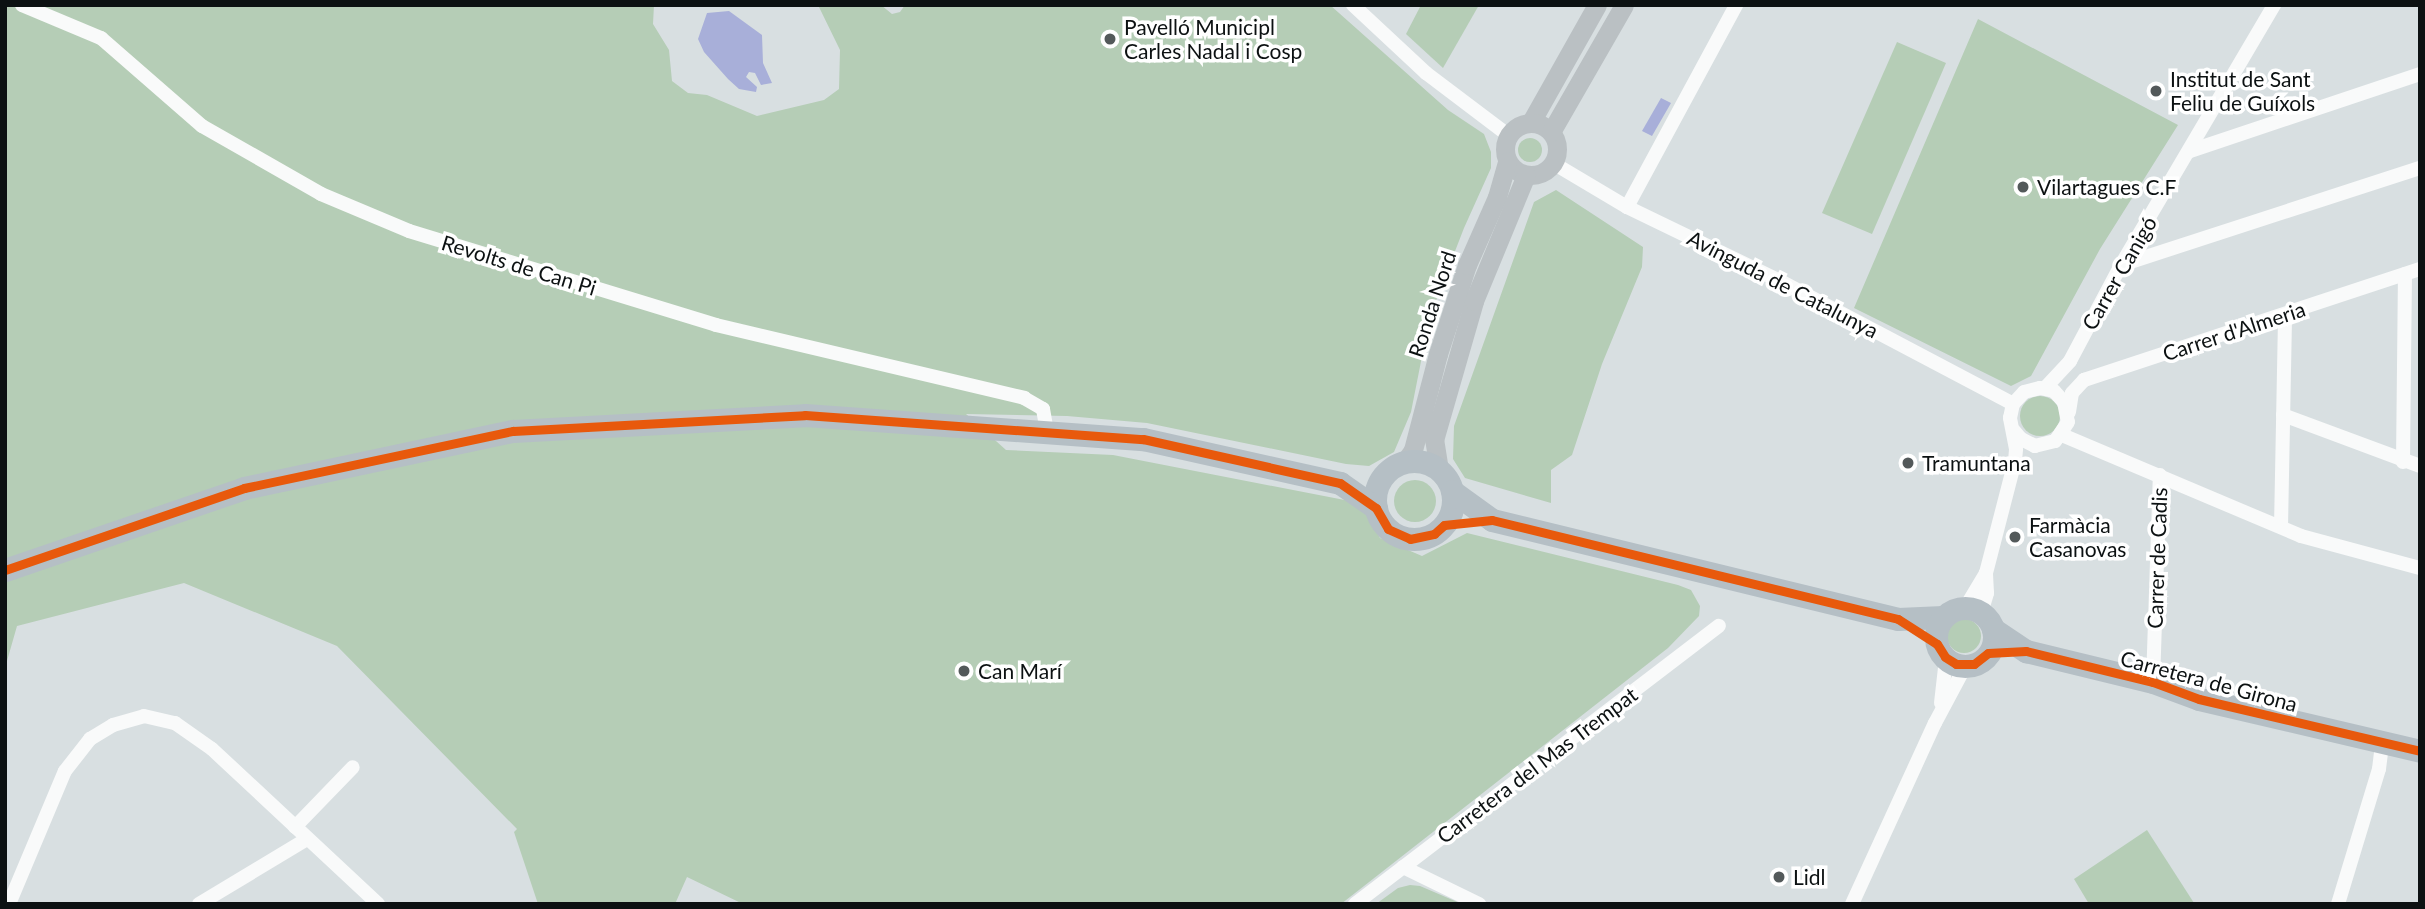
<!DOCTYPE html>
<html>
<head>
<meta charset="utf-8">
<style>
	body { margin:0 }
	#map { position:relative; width:2425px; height:909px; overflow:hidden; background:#d8dfe1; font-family:Lato,sans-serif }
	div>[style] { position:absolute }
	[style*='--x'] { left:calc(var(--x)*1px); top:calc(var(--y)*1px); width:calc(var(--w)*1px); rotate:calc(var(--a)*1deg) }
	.green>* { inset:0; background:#b5cdb6 }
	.round { border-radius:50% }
	.water>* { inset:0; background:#a8afd9 }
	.street>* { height:14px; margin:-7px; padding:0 7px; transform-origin:7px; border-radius:7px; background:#f9fafa }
	.secondary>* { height:19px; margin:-9.5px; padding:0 9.5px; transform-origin:9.5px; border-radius:9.5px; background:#bac0c3 }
	.secondary>.ring { margin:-9.5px; padding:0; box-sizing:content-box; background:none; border:19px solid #bac0c3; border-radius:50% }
	.primary>* { height:23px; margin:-11.5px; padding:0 11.5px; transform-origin:11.5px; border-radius:11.5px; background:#b5bfc5 }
	.primary>.ring { margin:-11.5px; padding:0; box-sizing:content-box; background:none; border:23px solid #b5bfc5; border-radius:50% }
	.cycleway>* { height:9px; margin:-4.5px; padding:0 4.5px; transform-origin:4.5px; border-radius:4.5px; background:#e8590c }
	.dots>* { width:19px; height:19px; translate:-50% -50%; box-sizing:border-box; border:4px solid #fff; border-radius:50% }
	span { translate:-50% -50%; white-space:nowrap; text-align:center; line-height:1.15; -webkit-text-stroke:7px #fff; paint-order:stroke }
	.poi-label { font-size:21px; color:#0c1112 }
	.left { translate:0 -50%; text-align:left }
	.street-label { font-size:21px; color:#0c1112 }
	.frame { position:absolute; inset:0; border:7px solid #0c1112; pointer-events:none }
</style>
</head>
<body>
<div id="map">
	<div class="green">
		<div style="clip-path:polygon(5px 5px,654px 5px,653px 24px,669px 50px,672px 81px,688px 93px,707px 95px,757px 116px,824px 100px,839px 89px,840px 50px,818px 5px,881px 5px,892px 14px,900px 12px,905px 5px,1330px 5px,1448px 110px,1484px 134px,1491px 152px,1491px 168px,1464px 228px,1430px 316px,1411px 412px,1394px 452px,1369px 466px,1346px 464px,1147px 423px,1067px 416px,966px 414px,1006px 450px,1113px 455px,1360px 503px,1380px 538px,1422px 556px,1467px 533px,1678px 585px,1691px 590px,1700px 606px,1699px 616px,1668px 648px,1341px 904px,743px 904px,687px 877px,675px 904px,538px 904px,514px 832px,517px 829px,337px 646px,184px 583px,17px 626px,5px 668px)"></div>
		<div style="clip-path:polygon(1421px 5px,1479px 5px,1443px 68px,1406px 34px)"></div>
		<div style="clip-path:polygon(1978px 19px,2178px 125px,2100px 249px,2031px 376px,2011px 386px,1854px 308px)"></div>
		<div style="clip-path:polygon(1897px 42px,1946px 63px,1872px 234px,1822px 213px)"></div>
		<div class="round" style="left:1518px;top:138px;width:24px;height:24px"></div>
		<div style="clip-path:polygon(1556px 190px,1643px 247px,1642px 267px,1602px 364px,1572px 455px,1551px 470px,1551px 503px,1465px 478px,1453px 459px,1454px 426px,1534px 202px)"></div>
		<div class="round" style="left:2020px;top:396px;width:40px;height:40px"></div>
		<div class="round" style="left:1394px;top:480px;width:42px;height:42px"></div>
		<div class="round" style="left:1947px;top:619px;width:34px;height:34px"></div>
		<div style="clip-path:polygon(2147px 830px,2194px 903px,2089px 904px,2074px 879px)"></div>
		<div style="clip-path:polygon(1410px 885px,1420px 886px,1462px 904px,1376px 904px,1398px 888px)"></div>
	</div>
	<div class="water">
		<div style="clip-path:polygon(729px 11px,762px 35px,763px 63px,772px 83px,761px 85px,755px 73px,749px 72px,746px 77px,757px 87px,756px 92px,739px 89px,728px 79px,704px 52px,698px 39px,707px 13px)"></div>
		<div style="clip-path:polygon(1661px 98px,1671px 103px,1652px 136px,1642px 131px)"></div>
	</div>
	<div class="street">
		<div style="--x:22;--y:5;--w:86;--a:22.7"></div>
		<div style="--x:101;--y:38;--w:134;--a:41.1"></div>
		<div style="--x:202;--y:126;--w:137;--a:29.7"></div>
		<div style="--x:321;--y:194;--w:95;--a:22.8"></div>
		<div style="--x:409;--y:231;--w:321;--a:17"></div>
		<div style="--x:716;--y:325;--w:317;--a:13.3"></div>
		<div style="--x:1024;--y:398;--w:22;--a:30"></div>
		<div style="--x:1043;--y:409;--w:23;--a:80"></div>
		<div style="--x:1353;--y:5;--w:100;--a:43"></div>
		<div style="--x:1426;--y:73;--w:103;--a:37.1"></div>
		<div style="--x:2190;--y:151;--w:243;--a:-18.5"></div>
		<div style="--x:1553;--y:163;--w:86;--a:30.7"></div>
		<div style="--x:1627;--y:207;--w:172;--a:25.8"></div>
		<div style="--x:1782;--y:282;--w:261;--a:27.8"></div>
		<div style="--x:1627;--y:207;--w:230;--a:-61.6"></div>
		<div style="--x:2121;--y:265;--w:314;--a:-18"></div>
		<div style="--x:2045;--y:388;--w:37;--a:-47"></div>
		<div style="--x:2070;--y:361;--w:109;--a:-62"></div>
		<div style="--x:2121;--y:265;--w:302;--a:-59.5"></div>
		<div style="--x:2069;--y:412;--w:19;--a:-81"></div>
		<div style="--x:2072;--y:393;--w:18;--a:-47"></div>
		<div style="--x:2084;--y:380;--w:354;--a:-18.3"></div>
		<div style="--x:2283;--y:415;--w:146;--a:20.4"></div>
		<div style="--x:2062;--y:435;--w:259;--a:22.9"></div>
		<div style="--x:2301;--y:536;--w:123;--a:15.1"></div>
		<div style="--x:2403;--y:462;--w:188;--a:-89.4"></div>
		<div style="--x:2281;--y:527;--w:212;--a:-88.9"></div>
		<div style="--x:1965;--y:608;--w:41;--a:-59"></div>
		<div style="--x:1986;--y:573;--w:116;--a:-75.5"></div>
		<div style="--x:2015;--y:461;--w:12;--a:-85"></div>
		<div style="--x:2016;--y:449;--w:32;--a:-101"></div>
		<div style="--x:2010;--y:418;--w:14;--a:-78"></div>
		<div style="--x:2013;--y:404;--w:16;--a:-47"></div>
		<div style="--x:2024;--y:392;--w:16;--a:-14"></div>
		<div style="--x:2040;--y:388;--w:14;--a:12"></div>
		<div style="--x:2054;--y:391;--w:15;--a:48"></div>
		<div style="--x:2064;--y:402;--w:20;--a:79"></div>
		<div style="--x:2068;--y:422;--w:23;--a:124"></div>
		<div style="--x:2055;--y:441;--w:21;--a:166"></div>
		<div style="--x:2035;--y:446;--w:16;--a:-153"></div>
		<div style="--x:2021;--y:439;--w:11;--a:-131"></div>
		<div style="--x:1981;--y:613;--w:21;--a:-73"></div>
		<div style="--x:1987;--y:593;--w:20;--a:-93"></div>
		<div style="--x:2153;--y:682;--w:207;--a:-88.1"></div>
		<div style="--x:1941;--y:703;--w:44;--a:-83.5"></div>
		<div style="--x:295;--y:827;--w:83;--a:-46"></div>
		<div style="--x:1403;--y:867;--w:85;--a:26"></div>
		<div style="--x:9;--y:904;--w:144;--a:-67.2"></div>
		<div style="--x:65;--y:771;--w:41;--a:-52"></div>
		<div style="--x:90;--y:739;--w:27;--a:-31"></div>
		<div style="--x:113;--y:725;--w:32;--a:-16"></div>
		<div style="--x:144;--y:716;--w:32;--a:13"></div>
		<div style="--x:175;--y:723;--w:45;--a:35.1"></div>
		<div style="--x:212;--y:749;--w:227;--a:43"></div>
		<div style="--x:199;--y:904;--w:126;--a:-31"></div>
		<div style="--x:1355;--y:904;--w:458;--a:-37.4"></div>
		<div style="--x:1852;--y:904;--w:199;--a:-65.4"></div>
		<div style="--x:1935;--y:723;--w:66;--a:-61.9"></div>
		<div style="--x:2338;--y:904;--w:141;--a:-73.1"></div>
		<div style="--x:2379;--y:769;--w:25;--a:-83"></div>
	</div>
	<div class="secondary">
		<div style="--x:1531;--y:122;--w:134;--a:-60.6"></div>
		<div class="ring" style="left:1505px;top:123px;width:33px;height:33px"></div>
		<div style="--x:1551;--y:132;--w:146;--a:-60.1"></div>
		<div style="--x:1404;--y:463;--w:16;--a:-55"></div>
		<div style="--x:1413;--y:450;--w:99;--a:-75.4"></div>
		<div style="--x:1438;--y:354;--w:94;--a:-72"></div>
		<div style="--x:1467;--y:265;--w:74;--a:-66.2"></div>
		<div style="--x:1497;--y:197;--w:37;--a:-74"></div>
		<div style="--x:1439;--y:470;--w:30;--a:-99"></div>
		<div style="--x:1434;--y:440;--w:145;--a:-73.9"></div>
		<div style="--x:1474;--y:301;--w:136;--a:-67.6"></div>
	</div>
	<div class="primary">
		<div class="ring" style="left:1375px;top:461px;width:55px;height:55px"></div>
		<div style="--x:1452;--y:491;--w:49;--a:35.9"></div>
		<div style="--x:1492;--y:520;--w:418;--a:13.7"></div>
		<div style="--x:1898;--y:619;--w:45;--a:-2.5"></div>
		<div style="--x:5;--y:570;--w:253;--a:-18.9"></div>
		<div style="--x:244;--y:488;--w:275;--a:-12"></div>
		<div style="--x:513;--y:431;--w:292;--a:-3.1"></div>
		<div style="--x:805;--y:415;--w:339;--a:4.1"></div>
		<div style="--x:1143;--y:439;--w:202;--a:12.6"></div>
		<div style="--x:1340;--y:483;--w:44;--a:34.8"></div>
		<div class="ring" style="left:1936px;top:608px;width:35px;height:35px"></div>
		<div style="--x:1993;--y:629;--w:40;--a:34"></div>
		<div style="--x:2026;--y:651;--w:131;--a:13.7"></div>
		<div style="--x:2153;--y:682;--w:49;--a:20.3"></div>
		<div style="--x:2199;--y:699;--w:227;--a:13.2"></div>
	</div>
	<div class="cycleway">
		<div style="--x:5;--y:570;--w:253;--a:-18.9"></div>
		<div style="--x:244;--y:488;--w:275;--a:-12"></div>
		<div style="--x:513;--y:431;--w:292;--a:-3.1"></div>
		<div style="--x:805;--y:415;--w:339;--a:4.1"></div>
		<div style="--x:1143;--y:439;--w:202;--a:12.6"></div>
		<div style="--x:1340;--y:483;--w:44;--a:34.8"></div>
		<div style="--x:1376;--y:508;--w:24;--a:60"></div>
		<div style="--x:1388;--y:529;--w:24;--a:24"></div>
		<div style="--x:1410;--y:539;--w:25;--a:-12"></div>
		<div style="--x:1434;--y:534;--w:13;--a:-42"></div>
		<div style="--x:1444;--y:525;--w:48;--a:-5.9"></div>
		<div style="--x:1492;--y:520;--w:418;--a:13.7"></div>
		<div style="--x:1898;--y:619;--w:46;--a:32.7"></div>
		<div style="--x:1937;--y:644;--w:15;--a:58"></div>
		<div style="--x:1945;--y:657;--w:13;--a:32"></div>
		<div style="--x:1956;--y:664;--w:18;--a:0"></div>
		<div style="--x:1974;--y:664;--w:18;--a:-38"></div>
		<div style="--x:1988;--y:653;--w:38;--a:-3"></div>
		<div style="--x:2026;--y:651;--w:131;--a:13.7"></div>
		<div style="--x:2153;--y:682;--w:49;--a:20.3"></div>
		<div style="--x:2199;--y:699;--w:227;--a:13.2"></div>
	</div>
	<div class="dots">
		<div style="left:1110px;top:39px;background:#53595a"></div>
		<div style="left:2156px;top:91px;background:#53595a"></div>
		<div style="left:2023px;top:187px;background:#53595a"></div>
		<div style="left:1908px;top:463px;background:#53595a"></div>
		<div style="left:2015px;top:537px;background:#53595a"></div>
		<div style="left:964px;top:671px;background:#53595a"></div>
		<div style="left:1779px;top:877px;background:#53595a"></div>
	</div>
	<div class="poi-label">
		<span class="left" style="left:1124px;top:39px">Pavelló Municipl<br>Carles Nadal i Cosp</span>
		<span class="left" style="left:2170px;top:91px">Institut de Sant<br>Feliu de Guíxols</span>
		<span class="left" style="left:2037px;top:187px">Vilartagues C.F</span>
		<span class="left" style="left:1922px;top:463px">Tramuntana</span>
		<span class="left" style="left:2029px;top:537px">Farmàcia<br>Casanovas</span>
		<span class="left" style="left:978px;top:671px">Can Marí</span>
		<span class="left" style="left:1793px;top:877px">Lidl</span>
	</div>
	<div class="street-label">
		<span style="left:519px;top:265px;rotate:17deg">Revolts de Can Pi</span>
		<span style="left:2119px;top:273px;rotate:-60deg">Carrer Canigó</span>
		<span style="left:1783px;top:284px;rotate:27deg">Avinguda de Catalunya</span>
		<span style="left:1432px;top:304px;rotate:-72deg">Ronda Nord</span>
		<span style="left:2234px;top:331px;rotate:-18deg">Carrer d'Almeria</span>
		<span style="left:2157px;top:558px;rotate:-88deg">Carrer de Cadis</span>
		<span style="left:2209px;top:681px;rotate:15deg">Carretera de Girona</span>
		<span style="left:1537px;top:765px;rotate:-37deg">Carretera del Mas Trempat</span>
	</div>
	<div class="frame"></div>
</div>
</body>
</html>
